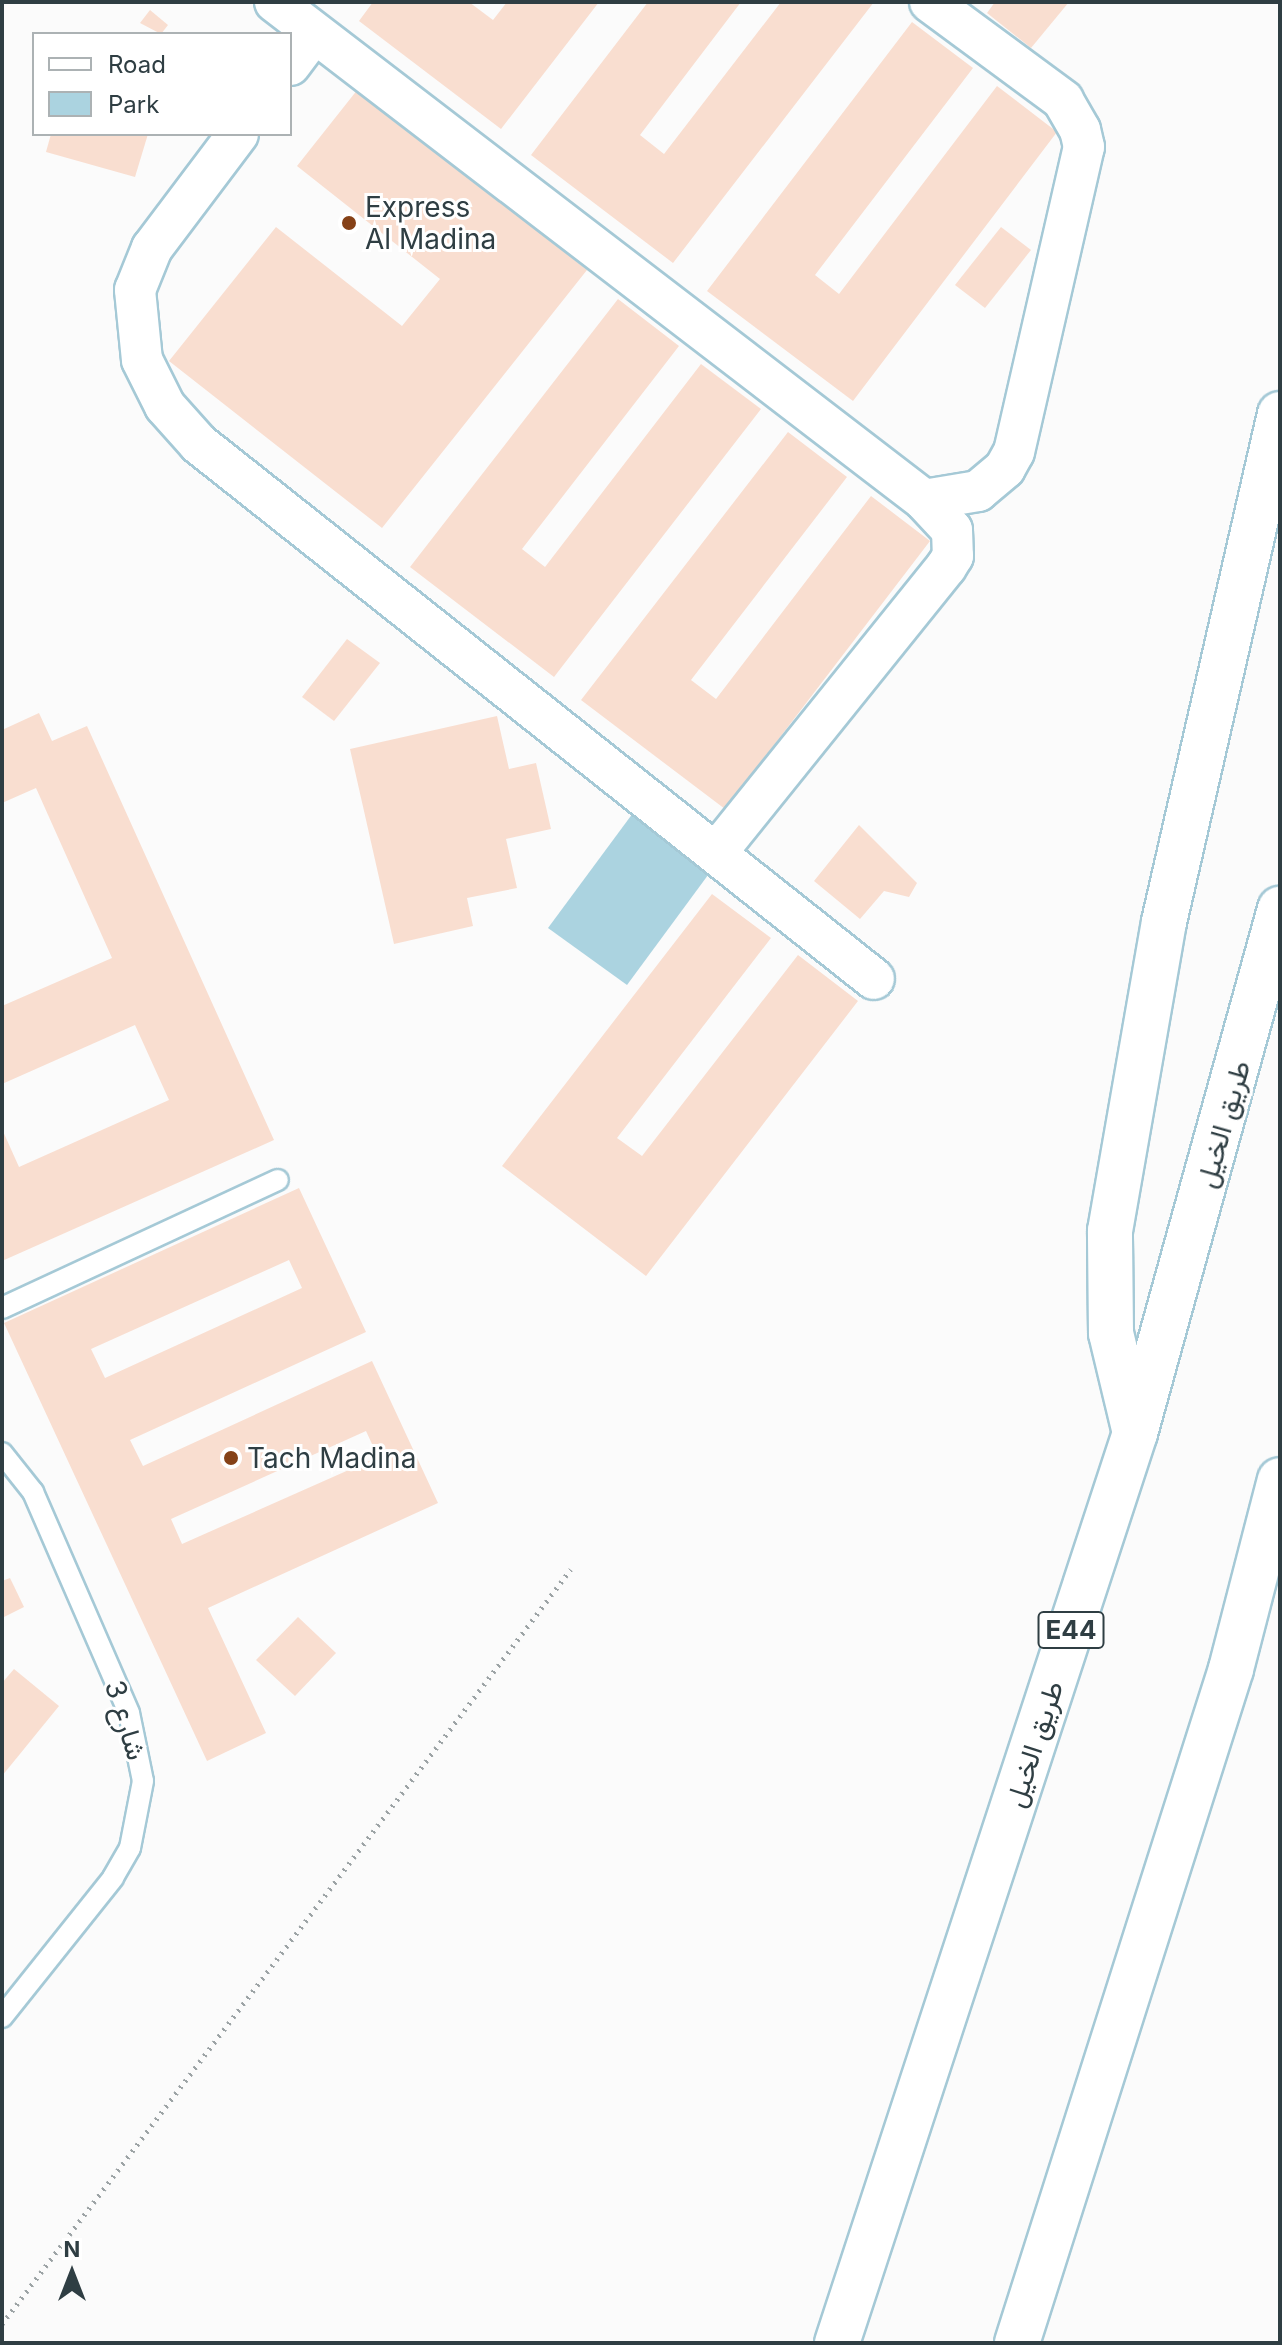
<!DOCTYPE html>
<html>
<head>
<meta charset="utf-8">
<style>
	body { margin:0 }
	#map { position:relative; width:1282px; height:2345px; overflow:hidden; background:#fbfbfb; font-family:Inter,Vazirmatn,sans-serif }
	div>[style] { position:absolute }
	[style*='--x'] { left:calc(var(--x)*1px); top:calc(var(--y)*1px); width:calc(var(--w)*1px); rotate:calc(var(--a)*1deg) }
	.green>* { inset:0; background:#abd3e0 }
	.building>* { inset:0; background:#f9ded0 }
	.path>* { height:5px; margin-top:-2.5px; transform-origin:0; background:repeating-linear-gradient(90deg,#9ca3a5 0 2px,transparent 0 8px) }
	.roads { filter:drop-shadow(2px 0 #a5c9d6) drop-shadow(-2px 0 #a5c9d6) drop-shadow(0 2px #a5c9d6) drop-shadow(0 -2px #a5c9d6) }
	.service>* { height:20px; margin:-10px; padding:0 10px; transform-origin:10px; border-radius:10px; background:#fff }
	.minor>* { height:40px; margin:-20px; padding:0 20px; transform-origin:20px; border-radius:20px; background:#fff }
	.motorway>* { height:44px; margin:-22px; padding:0 22px; transform-origin:22px; border-radius:22px; background:#fff }
	.dots>* { width:22px; height:22px; translate:-50% -50%; box-sizing:border-box; border:4px solid #fff; border-radius:50% }
	span { translate:-50% -50%; white-space:nowrap; text-align:center; line-height:1.15; -webkit-text-stroke:6px #fff; paint-order:stroke }
	.shield-label span { padding:2px 6px; background:#fff; border:2px solid; border-radius:6px; -webkit-text-stroke-width:0 }
	.shield-label { font-size:26px; color:#2f3e43; font-weight:700 }
	.poi-label { font-size:28px; color:#2f3e43 }
	.left { translate:0 -50%; text-align:left }
	.street-label { font-size:28px; color:#2f3e43 }
	.frame { position:absolute; inset:0; border:4px solid #2f3e43; pointer-events:none }
	.legend { position:absolute; left:32px; top:32px; width:260px; height:104px; box-sizing:border-box; background:#fff; border:2px solid #acb2b4; margin:0; padding:10px 14px; list-style:none; font-size:24px; color:#2f3e43 }
	.legend li { display:flex; align-items:center; gap:16px; height:40px }
	.legend b { width:40px; border:2px solid #acb2b4 }
	.north { position:absolute; left:32px; top:2233px; width:80px; height:80px; -webkit-text-stroke:6px #fff; paint-order:stroke; rotate:0deg; font-size:22px; font-weight:700; line-height:32px; text-align:center; color:#2f3e43 }
	.north::after { content:''; display:block; margin:auto; width:28px; height:36px; background:#2f3e43; clip-path:polygon(50% 0,100% 100%,50% 72%,0 100%) }
</style>
</head>
<body>
<div id="map">
	<div class="green">
		<div style="clip-path:polygon(633px 813px,711px 871px,627px 985px,548px 928px)"></div>
	</div>
	<div class="building">
		<div style="clip-path:polygon(373px 2px,469px 2px,493px 20px,507px 2px,599px 2px,501px 129px,359px 21px)"></div>
		<div style="clip-path:polygon(648px 2px,741px 2px,640px 135px,664px 154px,781px 2px,874px 2px,673px 263px,531px 155px)"></div>
		<div style="clip-path:polygon(995px 2px,1069px 2px,1031px 48px,987px 13px)"></div>
		<div style="clip-path:polygon(150px 10px,168px 25px,161px 34px,140px 23px)"></div>
		<div style="clip-path:polygon(912px 22px,973px 68px,815px 275px,839px 294px,997px 86px,1057px 132px,853px 401px,707px 291px)"></div>
		<div style="clip-path:polygon(358px 89px,587px 270px,382px 528px,169px 361px,276px 227px,402px 326px,440px 279px,297px 166px)"></div>
		<div style="clip-path:polygon(51px 134px,148px 134px,135px 177px,46px 152px)"></div>
		<div style="clip-path:polygon(1001px 227px,1031px 250px,985px 308px,955px 285px)"></div>
		<div style="clip-path:polygon(618px 299px,679px 346px,522px 549px,545px 567px,701px 364px,761px 409px,554px 677px,410px 567px)"></div>
		<div style="clip-path:polygon(788px 432px,847px 477px,691px 680px,716px 699px,871px 496px,930px 541px,725px 809px,581px 700px)"></div>
		<div style="clip-path:polygon(347px 639px,380px 663px,334px 721px,302px 697px)"></div>
		<div style="clip-path:polygon(39px 713px,52px 741px,87px 726px,274px 1140px,2px 1261px,2px 1129px,19px 1167px,169px 1100px,135px 1025px,2px 1084px,2px 1006px,112px 958px,36px 788px,2px 803px,2px 730px)"></div>
		<div style="clip-path:polygon(497px 716px,509px 769px,536px 763px,551px 829px,506px 839px,517px 888px,467px 898px,473px 926px,394px 944px,350px 749px)"></div>
		<div style="clip-path:polygon(859px 825px,917px 883px,909px 897px,884px 891px,860px 919px,814px 881px)"></div>
		<div style="clip-path:polygon(712px 894px,771px 938px,617px 1138px,642px 1156px,798px 955px,858px 1001px,646px 1276px,502px 1166px)"></div>
		<div style="clip-path:polygon(evenodd,299px 1188px,366px 1332px,130px 1440px,143px 1466px,372px 1361px,438px 1503px,208px 1608px,266px 1733px,207px 1761px,4px 1323px,299px 1188px,289px 1260px,302px 1288px,105px 1378px,91px 1349px,289px 1260px,299px 1188px,366px 1431px,378px 1457px,182px 1544px,171px 1519px,366px 1431px)"></div>
		<div style="clip-path:polygon(10px 1578px,24px 1607px,2px 1618px,2px 1581px)"></div>
		<div style="clip-path:polygon(298px 1617px,336px 1653px,295px 1696px,256px 1660px)"></div>
		<div style="clip-path:polygon(14px 1669px,59px 1706px,2px 1776px,2px 1683px)"></div>
	</div>
	<div class="path">
		<div style="--x:2;--y:2324;--w:945;--a:-53"></div>
	</div>
	<div class="roads">
		<div class="service">
			<div style="--x:2;--y:1308;--w:304;--a:-24.9"></div>
			<div style="--x:2;--y:1453;--w:50;--a:51.5"></div>
			<div style="--x:33;--y:1492;--w:241;--a:66.5"></div>
			<div style="--x:129;--y:1713;--w:69;--a:78.4"></div>
			<div style="--x:143;--y:1781;--w:68;--a:101"></div>
			<div style="--x:130;--y:1848;--w:34;--a:120"></div>
			<div style="--x:113;--y:1878;--w:178;--a:128.6"></div>
		</div>
		<div class="minor">
			<div style="--x:275;--y:2;--w:818;--a:37.5"></div>
			<div style="--x:924;--y:500;--w:41;--a:47"></div>
			<div style="--x:952;--y:530;--w:26;--a:88"></div>
			<div style="--x:953;--y:556;--w:13;--a:122"></div>
			<div style="--x:946;--y:567;--w:364;--a:128.8"></div>
			<div style="--x:290;--y:65;--w:40;--a:-53"></div>
			<div style="--x:238;--y:134;--w:143;--a:127"></div>
			<div style="--x:152;--y:248;--w:45;--a:112"></div>
			<div style="--x:135;--y:290;--w:70;--a:84.3"></div>
			<div style="--x:142;--y:360;--w:51;--a:63.4"></div>
			<div style="--x:165;--y:406;--w:51;--a:48.2"></div>
			<div style="--x:199;--y:444;--w:861;--a:38.4"></div>
			<div style="--x:924;--y:500;--w:55;--a:-9.5"></div>
			<div style="--x:978;--y:491;--w:35;--a:-40"></div>
			<div style="--x:1005;--y:468;--w:18;--a:-61"></div>
			<div style="--x:1014;--y:452;--w:313;--a:-77.1"></div>
			<div style="--x:1084;--y:147;--w:17;--a:-103"></div>
			<div style="--x:1080;--y:130;--w:34;--a:-120"></div>
			<div style="--x:1063;--y:100;--w:165;--a:-143.6"></div>
		</div>
		<div class="motorway">
			<div style="--x:1135;--y:1433;--w:103;--a:-103.5"></div>
			<div style="--x:1111;--y:1333;--w:102;--a:-90.6"></div>
			<div style="--x:1110;--y:1231;--w:314;--a:-80.1"></div>
			<div style="--x:1164;--y:922;--w:521;--a:-77.14"></div>
			<div style="--x:837;--y:2343;--w:958;--a:-71.87"></div>
			<div style="--x:1135;--y:1433;--w:544;--a:-74.53"></div>
			<div style="--x:1017;--y:2343;--w:707;--a:-72.38"></div>
			<div style="--x:1231;--y:1669;--w:195;--a:-75.5"></div>
		</div>
	</div>
	<div class="dots">
		<div style="left:349px;top:223px;background:#854117"></div>
		<div style="left:231px;top:1458px;background:#854117"></div>
	</div>
	<div class="shield-label">
		<span style="left:1071px;top:1630px">E44</span>
	</div>
	<div class="poi-label">
		<span class="left" style="left:365px;top:223px">Express<br>Al Madina</span>
		<span class="left" style="left:247px;top:1458px">Tach Madina</span>
	</div>
	<div class="street-label">
		<span style="left:1223px;top:1124px;rotate:-74deg">طريق الخيل</span>
		<span style="left:126px;top:1720px;rotate:73deg">شارع 3</span>
		<span style="left:1034px;top:1744px;rotate:-72deg">طريق الخيل</span>
	</div>
	<div class="frame"></div>
	<ul class="legend">
	<li><b style="height:10px;background:#fff"></b>Road</li>
	<li><b style="height:22px;background:#abd3e0"></b>Park</li>
	</ul>
	<div class="north">N</div>
</div>
</body>
</html>
